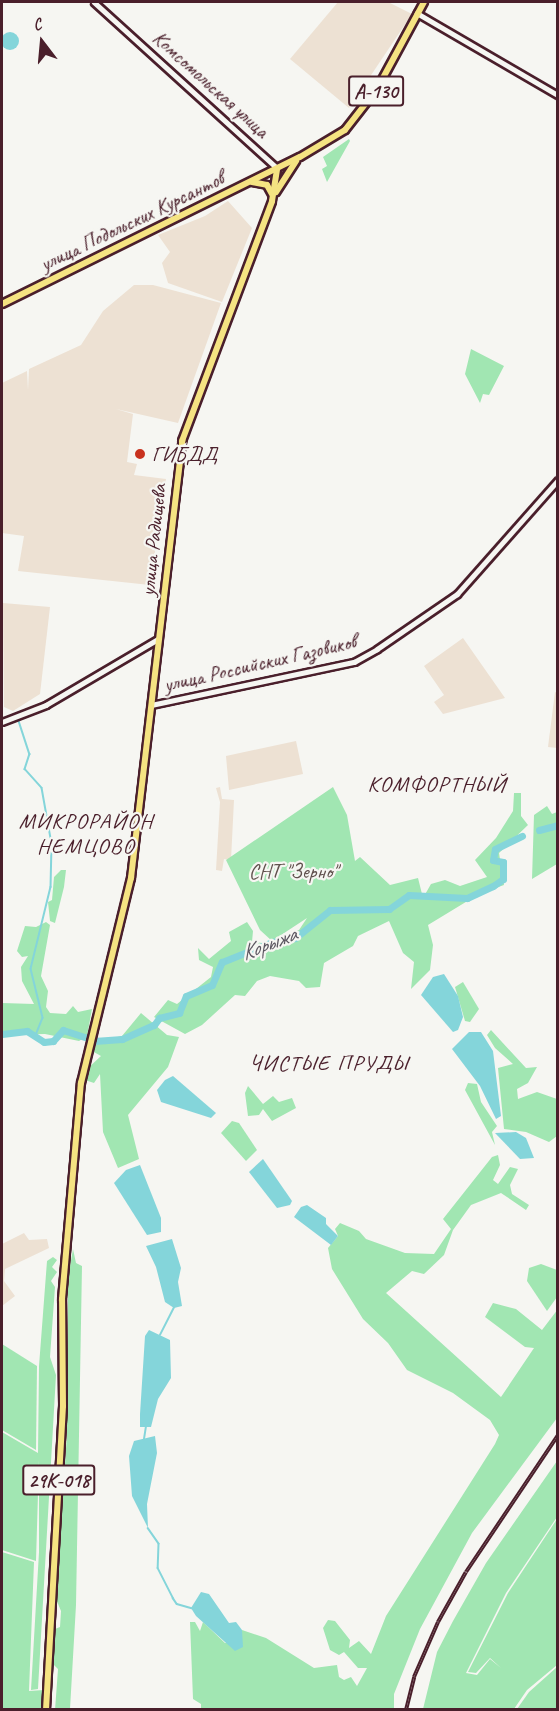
<!DOCTYPE html>
<html>
<head>
<meta charset="utf-8">
<style>
	body { margin:0 }
	#map { position:relative; width:559px; height:1711px; overflow:hidden; background:#f6f6f2; font-family:Caveat,sans-serif }
	div>[style] { position:absolute }
	[style*='--x'] { left:calc(var(--x)*1px); top:calc(var(--y)*1px); width:calc(var(--w)*1px); rotate:calc(var(--a)*1deg) }
	.built>* { inset:0; background:#ede1d3 }
	.green>* { inset:0; background:#a1e6b2 }
	.water>* { inset:0; background:#84d5da }
	.round { border-radius:50% }
	.stream>* { height:1.5px; margin:-0.75px; padding:0 0.75px; transform-origin:0.75px; border-radius:0.75px; background:#84d5da }
	.river>* { height:7px; margin:-3.5px; padding:0 3.5px; transform-origin:3.5px; border-radius:3.5px; background:#84d5da }
	.roads { filter:drop-shadow(2px 0 #4a1f2b) drop-shadow(-2px 0 #4a1f2b) drop-shadow(0 2px #4a1f2b) drop-shadow(0 -2px #4a1f2b) }
	.tertiary>* { height:4.5px; margin:-2.25px; padding:0 2.25px; transform-origin:2.25px; border-radius:2.25px; background:#f6f6f2 }
	.secondary>* { height:5px; margin:-2.5px; padding:0 2.5px; transform-origin:2.5px; border-radius:2.5px; background:#f6f6f2 }
	.primary>* { height:6px; margin:-3px; padding:0 3px; transform-origin:3px; border-radius:3px; background:#f5e382 }
	.rail>* { height:4px; margin-top:-2px; transform-origin:0; background:repeating-linear-gradient(90deg,#f6f6f2 0 4.5px,#4a1f2b 0 9px); box-sizing:border-box; border-block:2px solid #4a1f2b }
	.dots>* { width:16px; height:16px; translate:-50% -50%; box-sizing:border-box; border:3px solid #f6f6f2; border-radius:50% }
	span { translate:-50% -50%; white-space:nowrap; text-align:center; line-height:1.15; -webkit-text-stroke:4.5px #f6f6f2; paint-order:stroke }
	.shield-label span { padding:2px 4px; background:#f6f6f2; border:2px solid; border-radius:4px; -webkit-text-stroke-width:0 }
	.shield-label { font-size:20px; color:#4a1f2b; font-weight:700 }
	.street-label { font-size:21px; color:#4a1f2b }
	.poi-label { font-size:21px; color:#4a1f2b }
	.left { translate:0 -50%; text-align:left }
	.park-label { font-size:21px; color:#60514d }
	.neighbourhood-label { font-size:22px; color:#4a1f2b; letter-spacing:1.5px }
	.water-label { font-size:22px; color:#5b5660; font-style:italic }
	.frame { position:absolute; inset:0; border:3px solid #4a1f2b; pointer-events:none }
	.north { position:absolute; left:12px; top:12px; width:60px; height:60px; -webkit-text-stroke:4px #f6f6f2; paint-order:stroke; rotate:344deg; font-size:16px; font-weight:700; line-height:24px; text-align:center; color:#4a1f2b }
	.north::after { content:''; display:block; margin:auto; width:21px; height:27px; background:#4a1f2b; clip-path:polygon(50% 0,100% 100%,50% 72%,0 100%) }
</style>
</head>
<body>
<div id="map">
	<div class="built">
		<div style="clip-path:polygon(338px 2px,388px 2px,412px 14px,349px 108px,290px 59px)"></div>
		<div style="clip-path:polygon(228px 201px,252px 228px,222px 302px,168px 283px,162px 263px,170px 252px,158px 235px,205px 216px)"></div>
		<div style="clip-path:polygon(134px 285px,153px 285px,221px 303px,178px 423px,116px 409px,133px 414px,127px 462px,137px 464px,134px 475px,166px 479px,150px 585px,18px 571px,24px 536px,2px 533px,2px 383px,27px 371px,28px 390px,29px 369px,81px 345px,103px 311px)"></div>
		<div style="clip-path:polygon(3px 603px,50px 607px,40px 694px,13px 711px,4px 707px)"></div>
		<div style="clip-path:polygon(463px 638px,505px 698px,443px 714px,434px 702px,444px 695px,424px 666px)"></div>
		<div style="clip-path:polygon(555px 692px,557px 693px,557px 748px,548px 747px)"></div>
		<div style="clip-path:polygon(296px 741px,303px 774px,229px 790px,226px 756px)"></div>
		<div style="clip-path:polygon(220px 787px,222px 799px,234px 800px,231px 860px,224px 859px,222px 871px,216px 870px,220px 802px,216px 788px)"></div>
		<div style="clip-path:polygon(24px 1233px,29px 1240px,47px 1239px,49px 1248px,5px 1269px,4px 1281px,15px 1296px,2px 1306px,2px 1244px)"></div>
	</div>
	<div class="green">
		<div style="clip-path:polygon(349px 139px,350px 141px,327px 182px,322px 169px,327px 166px,323px 157px)"></div>
		<div style="clip-path:polygon(471px 349px,504px 366px,489px 395px,483px 394px,480px 403px,465px 374px)"></div>
		<div style="clip-path:polygon(333px 787px,347px 815px,355px 861px,360px 857px,390px 885px,418px 878px,423px 898px,431px 884px,445px 880px,460px 886px,487px 877px,475px 860px,496px 838px,513px 811px,514px 793px,521px 793px,521px 816px,528px 825px,499px 853px,504px 885px,479px 894px,428px 925px,433px 945px,430px 970px,411px 989px,414px 962px,403px 953px,389px 921px,358px 936px,353px 946px,324px 963px,320px 987px,306px 988px,299px 981px,270px 976px,257px 981px,245px 996px,235px 995px,202px 1025px,185px 1034px,154px 1017px,168px 1000px,177px 1004px,211px 977px,213px 967px,199px 960px,198px 948px,209px 959px,231px 941px,229px 932px,247px 922px,253px 931px,252px 942px,263px 943px,271px 951px,279px 947px,284px 936px,299px 930px,307px 918px,272px 941px,260px 930px,226px 860px)"></div>
		<div style="clip-path:polygon(547px 806px,552px 814px,557px 812px,557px 864px,532px 879px,534px 815px)"></div>
		<div style="clip-path:polygon(61px 870px,66px 870px,64px 887px,55px 923px,50px 921px,48px 902px,52px 900px,54px 877px)"></div>
		<div style="clip-path:polygon(46px 922px,50px 925px,41px 976px,48px 991px,46px 1007px,50px 1013px,66px 1014px,73px 1006px,78px 1012px,92px 1009px,87px 1036px,79px 1041px,45px 1034px,2px 1035px,2px 1003px,34px 1004px,22px 981px,21px 967px,28px 956px,22px 957px,17px 951px,25px 926px,36px 927px)"></div>
		<div style="clip-path:polygon(463px 982px,479px 1009px,470px 1022px,465px 1021px,455px 987px)"></div>
		<div style="clip-path:polygon(141px 1013px,167px 1035px,179px 1037px,168px 1067px,128px 1115px,139px 1159px,118px 1168px,103px 1132px,100px 1074px,94px 1083px,85px 1080px,86px 1070px,101px 1056px,92px 1051px,99px 1041px,122px 1036px)"></div>
		<div style="clip-path:polygon(491px 1030px,526px 1068px,537px 1067px,528px 1083px,517px 1089px,518px 1099px,537px 1092px,557px 1099px,557px 1136px,549px 1142px,526px 1132px,504px 1129px,498px 1068px,513px 1064px,495px 1048px,487px 1035px)"></div>
		<div style="clip-path:polygon(468px 1083px,477px 1084px,481px 1102px,497px 1126px,492px 1132px,495px 1145px,465px 1090px)"></div>
		<div style="clip-path:polygon(248px 1086px,263px 1104px,273px 1096px,279px 1102px,292px 1098px,296px 1108px,272px 1121px,263px 1109px,259px 1115px,248px 1116px,245px 1093px)"></div>
		<div style="clip-path:polygon(232px 1121px,239px 1123px,257px 1150px,246px 1161px,221px 1133px)"></div>
		<div style="clip-path:polygon(498px 1155px,500px 1165px,493px 1180px,498px 1184px,510px 1167px,518px 1169px,510px 1185px,512px 1194px,529px 1205px,526px 1210px,501px 1193px,471px 1205px,453px 1230px,444px 1255px,424px 1274px,412px 1271px,386px 1293px,501px 1397px,534px 1348px,525px 1347px,485px 1317px,493px 1303px,516px 1309px,542px 1330px,558px 1309px,557px 1418px,472px 1533px,420px 1629px,394px 1694px,394px 1709px,201px 1709px,201px 1704px,193px 1699px,190px 1622px,195px 1622px,200px 1631px,203px 1622px,225px 1643px,241px 1642px,242px 1630px,266px 1638px,314px 1668px,337px 1665px,339px 1677px,344px 1680px,351px 1677px,357px 1686px,367px 1668px,358px 1668px,344px 1652px,339px 1655px,330px 1650px,323px 1628px,328px 1620px,335px 1621px,350px 1640px,349px 1648px,359px 1641px,371px 1654px,386px 1616px,495px 1444px,499px 1435px,490px 1420px,453px 1393px,407px 1370px,388px 1343px,363px 1319px,332px 1269px,328px 1248px,338px 1236px,335px 1229px,340px 1223px,359px 1231px,366px 1239px,405px 1253px,434px 1254px,451px 1229px,443px 1219px,492px 1157px)"></div>
		<div style="clip-path:polygon(73px 1249px,76px 1263px,82px 1266px,76px 1605px,70px 1709px,55px 1710px,58px 1669px,53px 1664px,55px 1629px,60px 1627px,61px 1611px,56px 1599px,67px 1434px,68px 1278px)"></div>
		<div style="clip-path:polygon(53px 1257px,57px 1260px,52px 1267px,57px 1272px,51px 1281px,55px 1287px,50px 1357px,56px 1375px,38px 1689px,31px 1690px,39px 1552px,39px 1460px,36px 1561px,2px 1550px,2px 1432px,38px 1453px,39px 1366px,47px 1261px)"></div>
		<div style="clip-path:polygon(541px 1264px,557px 1270px,557px 1297px,547px 1311px,527px 1281px,529px 1268px)"></div>
		<div style="clip-path:polygon(2px 1344px,37px 1366px,36px 1450px,2px 1430px)"></div>
		<div style="clip-path:polygon(557px 1461px,557px 1517px,506px 1593px,466px 1673px,477px 1675px,490px 1659px,501px 1668px,490px 1658px,476px 1673px,468px 1672px,508px 1593px,557px 1519px,557px 1665px,527px 1690px,514px 1709px,423px 1709px,437px 1652px,453px 1621px,486px 1563px)"></div>
		<div style="clip-path:polygon(2px 1552px,34px 1562px,29px 1691px,44px 1690px,42px 1709px,2px 1709px)"></div>
		<div style="clip-path:polygon(557px 1667px,557px 1709px,517px 1709px,529px 1692px)"></div>
	</div>
	<div class="water">
		<div class="round" style="left:1px;top:32px;width:18px;height:18px"></div>
		<div style="clip-path:polygon(444px 974px,458px 996px,463px 1017px,458px 1030px,453px 1032px,421px 995px,433px 977px)"></div>
		<div style="clip-path:polygon(469px 1032px,481px 1032px,493px 1051px,501px 1116px,496px 1119px,480px 1086px,452px 1049px)"></div>
		<div style="clip-path:polygon(173px 1076px,216px 1113px,211px 1118px,161px 1102px,157px 1090px,165px 1080px)"></div>
		<div style="clip-path:polygon(516px 1132px,526px 1138px,534px 1158px,520px 1159px,495px 1133px)"></div>
		<div style="clip-path:polygon(263px 1159px,292px 1201px,290px 1205px,277px 1208px,249px 1172px)"></div>
		<div style="clip-path:polygon(140px 1165px,161px 1218px,161px 1232px,147px 1235px,114px 1183px,126px 1170px)"></div>
		<div style="clip-path:polygon(307px 1205px,326px 1218px,326px 1224px,338px 1236px,331px 1245px,294px 1217px,301px 1207px)"></div>
		<div style="clip-path:polygon(172px 1239px,181px 1268px,178px 1282px,182px 1306px,174px 1308px,165px 1302px,156px 1267px,146px 1246px)"></div>
		<div style="clip-path:polygon(149px 1330px,170px 1340px,171px 1378px,158px 1399px,151px 1427px,140px 1427px,140px 1414px,145px 1336px)"></div>
		<div style="clip-path:polygon(155px 1436px,157px 1453px,147px 1504px,148px 1528px,132px 1496px,129px 1456px,134px 1441px)"></div>
		<div style="clip-path:polygon(201px 1592px,209px 1594px,229px 1623px,236px 1622px,242px 1630px,243px 1647px,235px 1651px,196px 1616px,191px 1608px)"></div>
	</div>
	<div class="stream">
		<div style="--x:19;--y:721;--w:35;--a:72"></div>
		<div style="--x:30;--y:754;--w:16;--a:108"></div>
		<div style="--x:25;--y:769;--w:25;--a:48"></div>
		<div style="--x:42;--y:788;--w:57;--a:79.9"></div>
		<div style="--x:52;--y:844;--w:43;--a:91.3"></div>
		<div style="--x:51;--y:887;--w:84;--a:103.7"></div>
		<div style="--x:31;--y:969;--w:50;--a:76.2"></div>
		<div style="--x:43;--y:1018;--w:18;--a:112"></div>
		<div style="--x:160;--y:1335;--w:31;--a:-63"></div>
		<div style="--x:144;--y:1439;--w:12;--a:-81"></div>
		<div style="--x:148;--y:1528;--w:19;--a:55"></div>
		<div style="--x:159;--y:1544;--w:24;--a:92"></div>
		<div style="--x:158;--y:1568;--w:34;--a:63"></div>
		<div style="--x:173;--y:1598;--w:7;--a:56"></div>
		<div style="--x:177;--y:1604;--w:15;--a:16"></div>
	</div>
	<div class="river">
		<div style="--x:539;--y:830;--w:20;--a:-15"></div>
		<div style="--x:2;--y:1034;--w:25;--a:-7"></div>
		<div style="--x:27;--y:1031;--w:20;--a:33"></div>
		<div style="--x:44;--y:1042;--w:9;--a:-6"></div>
		<div style="--x:53;--y:1041;--w:15;--a:-48"></div>
		<div style="--x:63;--y:1030;--w:25;--a:18"></div>
		<div style="--x:94;--y:1041;--w:28;--a:-4"></div>
		<div style="--x:122;--y:1039;--w:35;--a:-24"></div>
		<div style="--x:154;--y:1025;--w:9;--a:-54"></div>
		<div style="--x:159;--y:1018;--w:21;--a:-14"></div>
		<div style="--x:179;--y:1013;--w:18;--a:-68"></div>
		<div style="--x:186;--y:996;--w:28;--a:-23"></div>
		<div style="--x:212;--y:985;--w:25;--a:-67"></div>
		<div style="--x:222;--y:962;--w:54;--a:-21.8"></div>
		<div style="--x:272;--y:942;--w:23;--a:-10"></div>
		<div style="--x:295;--y:938;--w:45;--a:-38.7"></div>
		<div style="--x:330;--y:910;--w:59;--a:-1"></div>
		<div style="--x:389;--y:909;--w:24;--a:-35"></div>
		<div style="--x:409;--y:895;--w:58;--a:3"></div>
		<div style="--x:467;--y:898;--w:29;--a:-25"></div>
		<div style="--x:493;--y:886;--w:12;--a:-35"></div>
		<div style="--x:503;--y:879;--w:17;--a:-90"></div>
		<div style="--x:503;--y:862;--w:10;--a:-169"></div>
		<div style="--x:493;--y:860;--w:11;--a:-80"></div>
		<div style="--x:495;--y:849;--w:30;--a:-26"></div>
	</div>
	<div class="roads">
		<div class="tertiary">
			<div style="--x:94;--y:2;--w:247;--a:42.2"></div>
			<div style="--x:417;--y:13;--w:163;--a:30.2"></div>
			<div style="--x:2;--y:722;--w:47;--a:-21.1"></div>
			<div style="--x:46;--y:705;--w:130;--a:-30.5"></div>
		</div>
		<div class="secondary">
			<div style="--x:151;--y:705;--w:208;--a:-12"></div>
			<div style="--x:354;--y:662;--w:26;--a:-29"></div>
			<div style="--x:377;--y:649;--w:97;--a:-34.5"></div>
			<div style="--x:457;--y:594;--w:152;--a:-48.5"></div>
		</div>
		<div class="primary">
			<div style="--x:252;--y:182;--w:15;--a:11"></div>
			<div style="--x:267;--y:185;--w:10;--a:61"></div>
			<div style="--x:276;--y:192;--w:37;--a:-57"></div>
			<div style="--x:2;--y:304;--w:332;--a:-26.3"></div>
			<div style="--x:300;--y:157;--w:52;--a:-31"></div>
			<div style="--x:345;--y:130;--w:52;--a:-52"></div>
			<div style="--x:377;--y:89;--w:99;--a:-61.6"></div>
			<div style="--x:46;--y:1710;--w:304;--a:-86.8"></div>
			<div style="--x:63;--y:1406;--w:107;--a:-90.5"></div>
			<div style="--x:62;--y:1299;--w:217;--a:-85"></div>
			<div style="--x:81;--y:1083;--w:211;--a:-76.3"></div>
			<div style="--x:131;--y:878;--w:440;--a:-83.3"></div>
			<div style="--x:182;--y:441;--w:256;--a:-69.4"></div>
			<div style="--x:272;--y:201;--w:33;--a:-81"></div>
		</div>
	</div>
	<div class="rail">
		<div style="--x:406;--y:1710;--w:34;--a:-76"></div>
		<div style="--x:414;--y:1677;--w:60;--a:-66.4"></div>
		<div style="--x:438;--y:1622;--w:57;--a:-60.8"></div>
		<div style="--x:466;--y:1572;--w:165;--a:-56.1"></div>
	</div>
	<div class="dots">
		<div style="left:140px;top:454px;background:#c8321e"></div>
	</div>
	<div class="shield-label">
		<span style="left:376px;top:91px">А-130</span>
		<span style="left:59px;top:1480px">29К-018</span>
	</div>
	<div class="street-label">
		<span style="left:211px;top:84px;rotate:42deg">Комсомольская улица</span>
		<span style="left:132px;top:221px;rotate:-26deg">улица Подольских Курсантов</span>
		<span style="left:153px;top:540px;rotate:-84deg">улица Радищева</span>
		<span style="left:260px;top:663px;rotate:-13deg">улица Российских Газовиков</span>
	</div>
	<div class="poi-label">
		<span class="left" style="left:152px;top:454px">ГИБДД</span>
	</div>
	<div class="park-label">
		<span style="left:293px;top:871px">СНТ "Зерно"</span>
	</div>
	<div class="neighbourhood-label">
		<span style="left:437px;top:785px">КОМФОРТНЫЙ</span>
		<span style="left:86px;top:834px">МИКРОРАЙОН<br>НЕМЦОВО</span>
		<span style="left:329px;top:1064px">ЧИСТЫЕ ПРУДЫ</span>
	</div>
	<div class="water-label">
		<span style="left:269px;top:944px;rotate:-21deg">Корыжа</span>
	</div>
	<div class="frame"></div>
	<div class="north">С</div>
</div>
</body>
</html>
